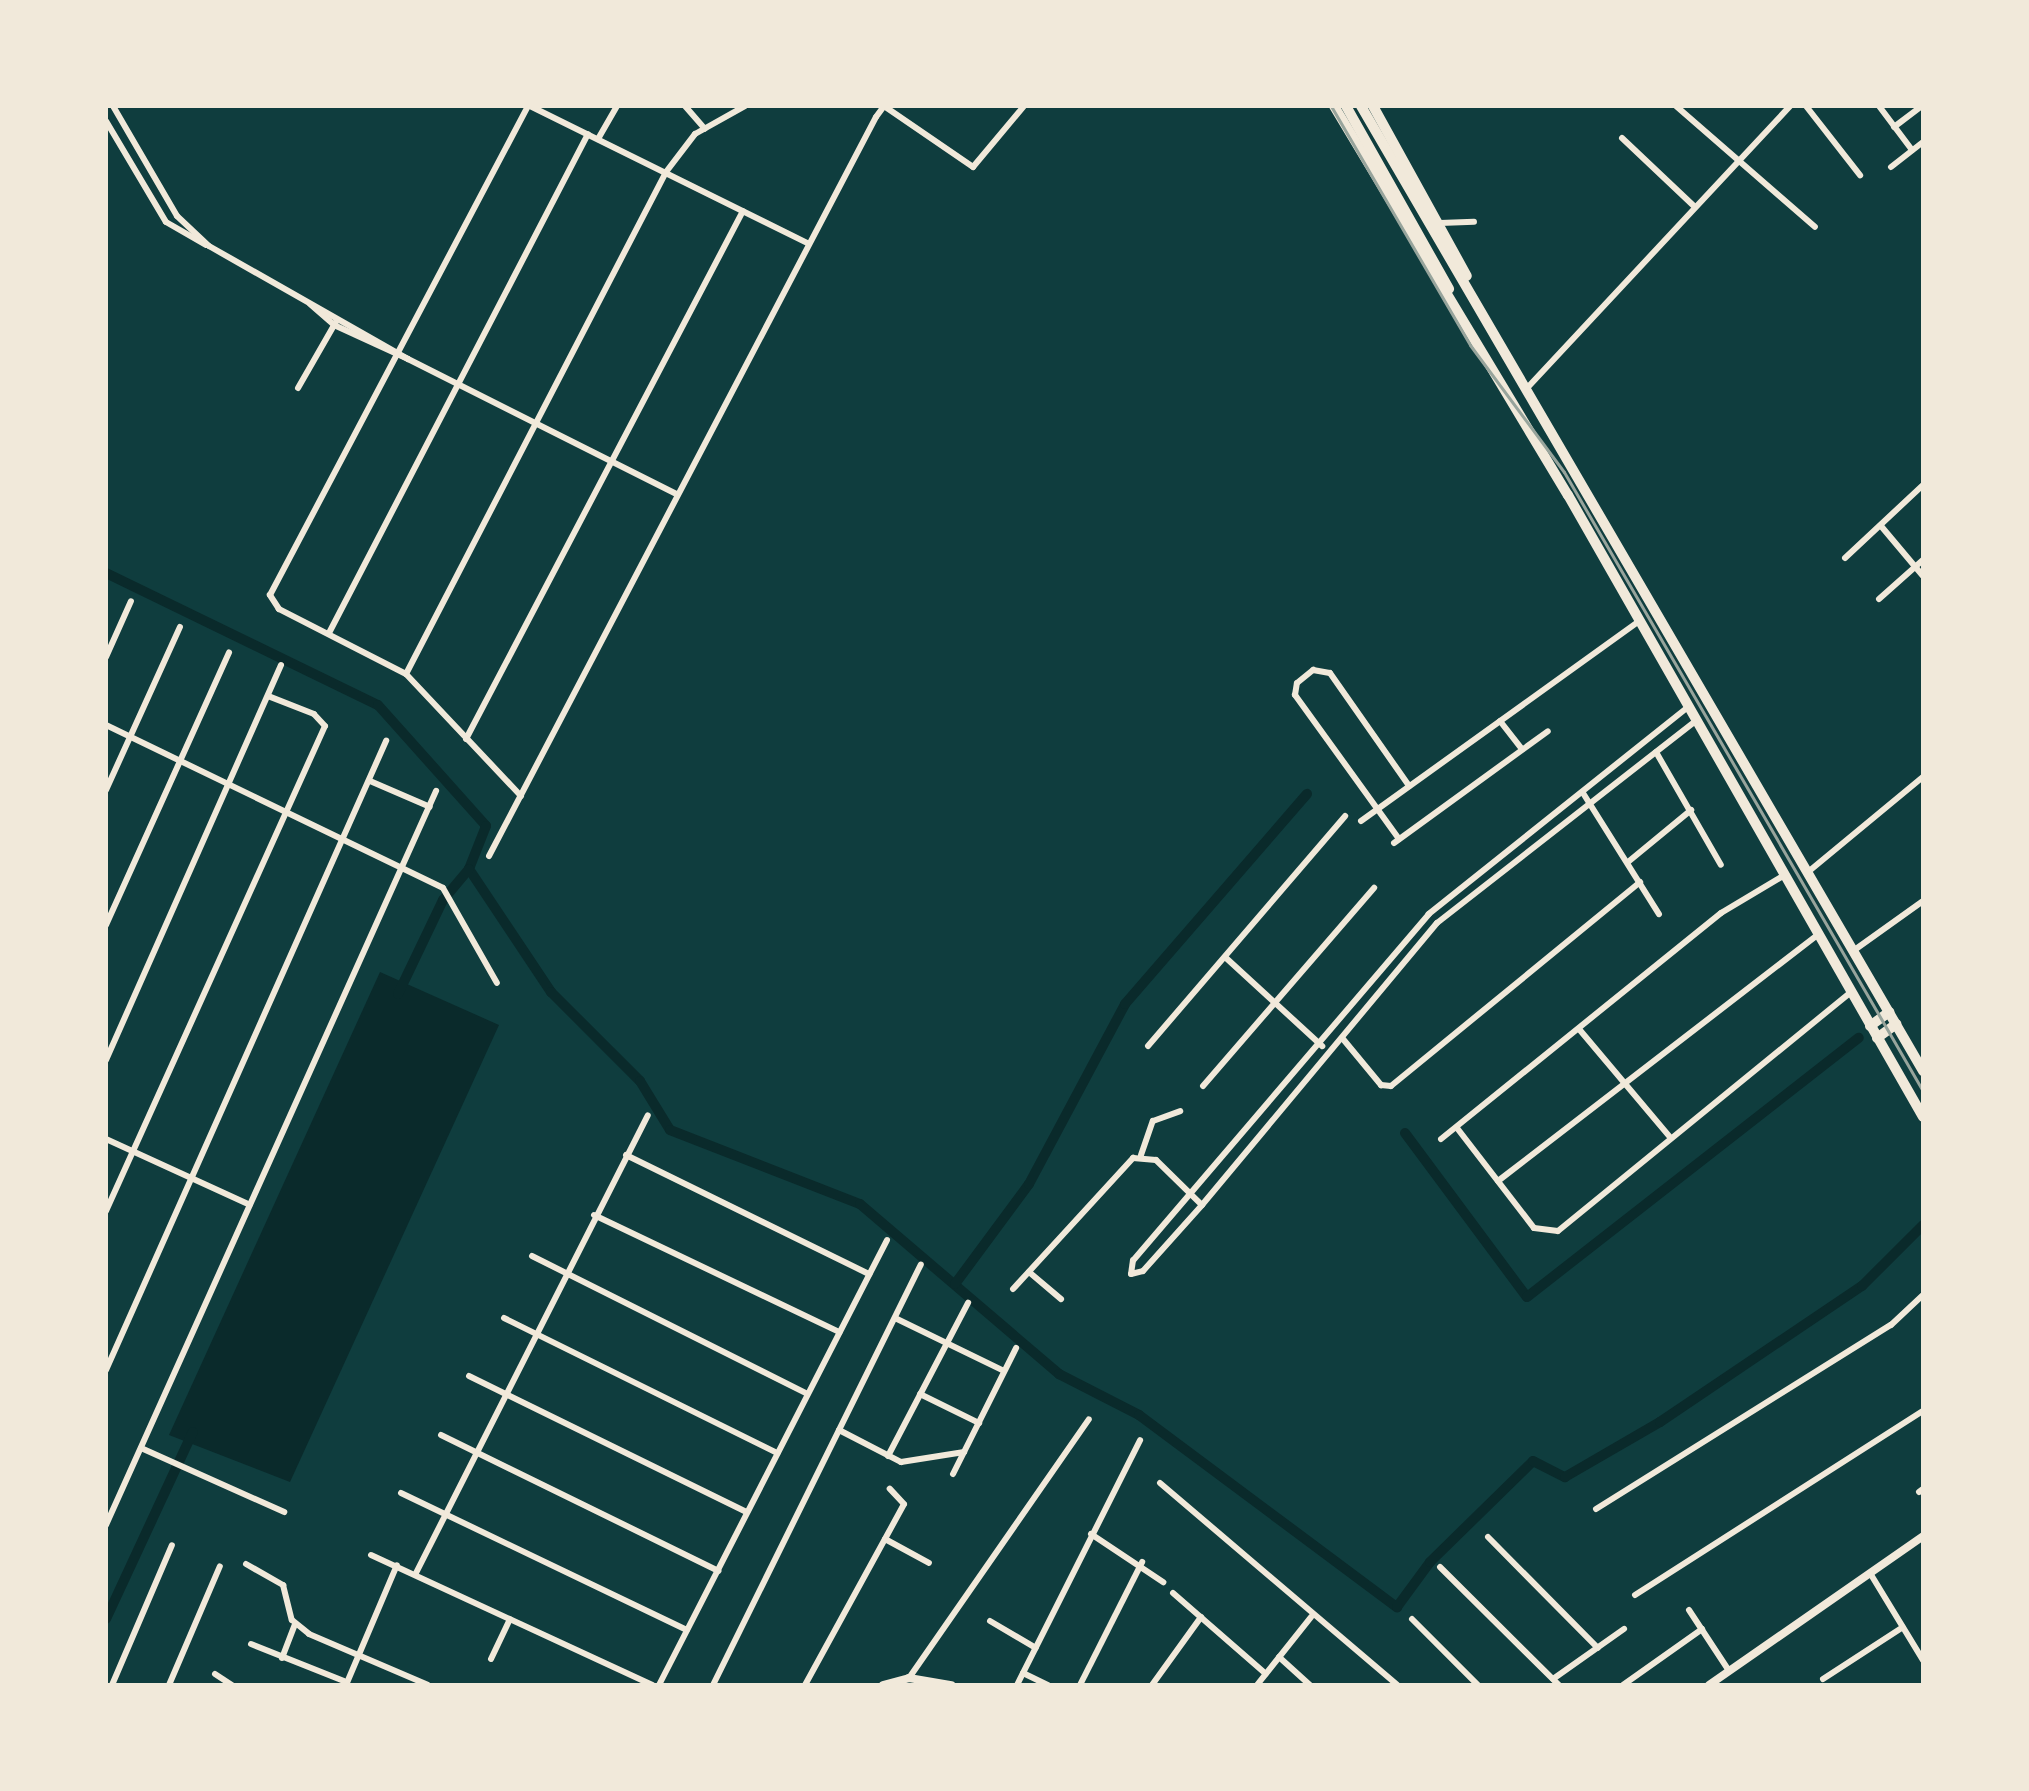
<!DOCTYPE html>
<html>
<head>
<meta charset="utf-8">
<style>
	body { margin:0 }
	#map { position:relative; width:2029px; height:1791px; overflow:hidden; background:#0f3d3e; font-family:Mulish,sans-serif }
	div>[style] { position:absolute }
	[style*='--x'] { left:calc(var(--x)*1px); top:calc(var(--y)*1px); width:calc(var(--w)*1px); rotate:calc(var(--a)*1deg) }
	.water>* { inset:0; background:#0a2a2b }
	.canal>* { height:10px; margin:-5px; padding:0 5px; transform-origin:5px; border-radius:5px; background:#0a2a2b }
	.minor>* { height:6px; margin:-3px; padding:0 3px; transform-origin:3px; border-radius:3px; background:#f1e9da }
	.tertiary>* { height:8px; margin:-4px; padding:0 4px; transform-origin:4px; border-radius:4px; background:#f1e9da }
	.primary>* { height:10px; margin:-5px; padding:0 5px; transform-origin:5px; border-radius:5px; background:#f1e9da }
	.rail>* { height:3px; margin:-1.5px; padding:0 1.5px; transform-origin:1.5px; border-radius:1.5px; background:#97a49c }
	span { translate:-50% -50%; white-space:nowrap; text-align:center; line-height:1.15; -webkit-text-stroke:7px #f1e9da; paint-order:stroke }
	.frame { position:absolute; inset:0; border:108px solid #f1e9da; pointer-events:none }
</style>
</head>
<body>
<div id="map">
	<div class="water">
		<div style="clip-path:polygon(380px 972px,499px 1025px,290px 1482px,169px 1435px)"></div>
	</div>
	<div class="canal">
		<div style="--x:106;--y:573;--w:302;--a:25.9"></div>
		<div style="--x:378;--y:705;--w:162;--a:48.2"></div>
		<div style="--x:486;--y:826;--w:46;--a:111.6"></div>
		<div style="--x:469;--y:869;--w:148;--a:56.3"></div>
		<div style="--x:551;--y:992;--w:126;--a:45"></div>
		<div style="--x:640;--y:1081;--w:57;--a:58.5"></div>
		<div style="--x:670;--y:1130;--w:204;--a:21.3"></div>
		<div style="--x:860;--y:1204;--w:262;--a:40.5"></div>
		<div style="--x:1059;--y:1374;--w:90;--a:27.1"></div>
		<div style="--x:1139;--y:1415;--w:322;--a:36.7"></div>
		<div style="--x:1397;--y:1607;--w:56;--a:-53.7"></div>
		<div style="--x:1430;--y:1562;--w:144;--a:-44.4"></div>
		<div style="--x:1533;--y:1461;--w:36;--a:27"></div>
		<div style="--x:1565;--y:1477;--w:110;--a:-30.1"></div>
		<div style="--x:1660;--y:1422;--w:244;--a:-34"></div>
		<div style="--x:1862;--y:1286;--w:86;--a:-45"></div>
		<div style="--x:398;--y:994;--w:104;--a:-64.4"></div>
		<div style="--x:443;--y:900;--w:40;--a:-50"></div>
		<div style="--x:1405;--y:1133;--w:204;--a:53.4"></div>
		<div style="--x:1527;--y:1297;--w:421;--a:-38"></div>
		<div style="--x:955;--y:1284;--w:124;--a:-53.5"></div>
		<div style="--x:1029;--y:1184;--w:204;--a:-61.9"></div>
		<div style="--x:1125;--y:1004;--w:278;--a:-49.1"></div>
		<div style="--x:106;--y:1619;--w:206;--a:-65.1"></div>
	</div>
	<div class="minor">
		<div style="--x:113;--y:106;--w:127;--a:59.8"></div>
		<div style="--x:177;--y:216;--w:44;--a:43.2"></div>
		<div style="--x:209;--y:246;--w:229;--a:29.6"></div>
		<div style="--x:408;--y:359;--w:301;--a:26.7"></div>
		<div style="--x:530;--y:106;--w:309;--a:26.3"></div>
		<div style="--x:685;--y:106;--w:30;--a:49"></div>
		<div style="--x:1676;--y:106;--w:184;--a:41"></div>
		<div style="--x:1806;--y:106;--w:88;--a:52"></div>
		<div style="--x:1879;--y:106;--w:55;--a:53.1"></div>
		<div style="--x:106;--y:121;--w:117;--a:59.3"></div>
		<div style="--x:166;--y:222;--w:46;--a:29.9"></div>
		<div style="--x:1894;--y:127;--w:35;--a:-37"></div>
		<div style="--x:1622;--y:138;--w:100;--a:43.4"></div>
		<div style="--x:598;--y:139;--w:38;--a:-60"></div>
		<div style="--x:1891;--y:167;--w:41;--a:-38"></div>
		<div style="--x:1440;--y:223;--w:34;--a:-2"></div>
		<div style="--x:310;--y:304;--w:32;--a:41"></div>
		<div style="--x:334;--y:325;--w:81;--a:24.7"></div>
		<div style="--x:1529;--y:386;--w:383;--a:-47"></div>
		<div style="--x:298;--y:388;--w:76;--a:-60.1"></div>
		<div style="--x:1881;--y:526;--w:65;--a:50"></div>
		<div style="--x:1845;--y:558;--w:107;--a:-43.1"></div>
		<div style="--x:1879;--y:599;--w:59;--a:-41.6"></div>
		<div style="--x:329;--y:633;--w:562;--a:-62.57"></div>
		<div style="--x:106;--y:657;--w:61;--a:-65.9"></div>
		<div style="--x:406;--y:674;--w:565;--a:-62.62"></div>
		<div style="--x:666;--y:172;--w:48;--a:-52.7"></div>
		<div style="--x:695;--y:134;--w:57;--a:-29.2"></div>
		<div style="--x:1688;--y:707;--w:332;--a:141.4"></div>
		<div style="--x:1429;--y:914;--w:455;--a:130.5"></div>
		<div style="--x:1133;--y:1260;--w:14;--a:98"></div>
		<div style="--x:1131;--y:1274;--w:12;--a:-14"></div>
		<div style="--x:1143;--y:1271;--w:89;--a:-48.2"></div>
		<div style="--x:1202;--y:1205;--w:367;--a:-50.2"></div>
		<div style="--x:1437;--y:923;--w:328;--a:-38"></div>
		<div style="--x:1500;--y:721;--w:36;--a:52"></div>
		<div style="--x:106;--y:725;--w:374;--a:25.8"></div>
		<div style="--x:443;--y:888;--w:109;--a:60.4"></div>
		<div style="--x:466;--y:739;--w:596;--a:-62.32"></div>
		<div style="--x:1656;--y:752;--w:130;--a:60.1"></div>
		<div style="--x:370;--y:781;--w:65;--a:23.4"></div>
		<div style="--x:106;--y:790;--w:179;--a:-65.6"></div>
		<div style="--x:1583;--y:793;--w:143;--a:57.9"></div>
		<div style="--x:521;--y:796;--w:168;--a:-133.3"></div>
		<div style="--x:406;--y:674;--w:143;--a:-152.9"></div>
		<div style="--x:279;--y:609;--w:17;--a:-123"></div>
		<div style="--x:270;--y:595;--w:553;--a:-62.18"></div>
		<div style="--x:1361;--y:821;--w:342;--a:-35.7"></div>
		<div style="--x:1399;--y:839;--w:178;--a:-125.8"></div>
		<div style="--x:1295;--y:695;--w:12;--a:-81"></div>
		<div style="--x:1297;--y:683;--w:21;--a:-39"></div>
		<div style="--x:1313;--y:670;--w:17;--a:10"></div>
		<div style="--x:1330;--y:673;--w:138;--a:55"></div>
		<div style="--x:1394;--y:843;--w:190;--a:-36"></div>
		<div style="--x:489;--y:856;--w:834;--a:-62.36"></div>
		<div style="--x:876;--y:117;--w:14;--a:-54"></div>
		<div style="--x:884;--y:106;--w:108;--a:34.4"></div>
		<div style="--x:973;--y:167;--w:80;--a:-50.1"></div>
		<div style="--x:1628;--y:862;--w:82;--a:-39.5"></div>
		<div style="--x:1808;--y:872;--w:149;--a:-39.6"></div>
		<div style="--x:106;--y:925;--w:299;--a:-65.7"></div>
		<div style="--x:1853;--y:951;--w:86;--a:-35.5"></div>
		<div style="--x:1225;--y:957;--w:132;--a:42.5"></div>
		<div style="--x:1579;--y:1029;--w:140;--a:49.9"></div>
		<div style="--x:1343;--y:1039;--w:60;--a:50.4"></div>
		<div style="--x:1381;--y:1085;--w:10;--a:6"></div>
		<div style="--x:1391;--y:1086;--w:322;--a:-39.3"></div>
		<div style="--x:1148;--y:1046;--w:303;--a:-49.4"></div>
		<div style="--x:106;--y:1060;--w:432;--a:-66.1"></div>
		<div style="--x:1203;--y:1086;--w:262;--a:-49.2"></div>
		<div style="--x:1457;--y:1128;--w:126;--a:52.4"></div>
		<div style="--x:1534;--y:1228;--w:24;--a:7"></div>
		<div style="--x:1558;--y:1231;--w:378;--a:-39.2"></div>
		<div style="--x:106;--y:1139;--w:158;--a:24.6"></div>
		<div style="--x:1441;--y:1139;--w:360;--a:-38.9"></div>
		<div style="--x:1721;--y:913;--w:72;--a:-30.8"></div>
		<div style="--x:626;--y:1155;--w:271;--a:26.1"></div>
		<div style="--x:1141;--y:1155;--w:36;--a:-71"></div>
		<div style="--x:1153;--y:1121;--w:29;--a:-20"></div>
		<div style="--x:1498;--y:1181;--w:403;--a:-37.6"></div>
		<div style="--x:106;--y:1211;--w:532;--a:-65.7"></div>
		<div style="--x:325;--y:726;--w:16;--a:-133"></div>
		<div style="--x:314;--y:714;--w:49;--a:-158.6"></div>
		<div style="--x:594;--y:1215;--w:272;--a:25.5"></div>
		<div style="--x:532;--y:1256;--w:308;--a:26.6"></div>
		<div style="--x:1029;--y:1272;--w:42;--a:40.2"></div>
		<div style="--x:1013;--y:1289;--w:178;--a:-47.5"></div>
		<div style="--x:1133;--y:1158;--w:23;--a:5"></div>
		<div style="--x:1156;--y:1160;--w:64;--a:44.4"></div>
		<div style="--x:504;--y:1318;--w:305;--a:26.3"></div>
		<div style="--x:895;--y:1318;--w:121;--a:25.9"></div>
		<div style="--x:106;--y:1370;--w:689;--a:-66"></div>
		<div style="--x:469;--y:1376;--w:309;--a:26.1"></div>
		<div style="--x:920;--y:1394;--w:66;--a:26.2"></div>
		<div style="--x:839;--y:1430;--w:70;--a:27.3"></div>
		<div style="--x:901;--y:1462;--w:64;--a:-9"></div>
		<div style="--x:441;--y:1435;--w:309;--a:26.1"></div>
		<div style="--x:141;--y:1448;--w:157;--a:24.1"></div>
		<div style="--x:888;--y:1456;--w:173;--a:-62.4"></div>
		<div style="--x:953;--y:1474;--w:141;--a:-63.4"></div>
		<div style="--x:1160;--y:1483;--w:311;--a:40.4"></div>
		<div style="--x:1919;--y:1492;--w:5;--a:-37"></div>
		<div style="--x:401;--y:1493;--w:317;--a:25.6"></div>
		<div style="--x:1596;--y:1509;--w:348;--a:-32"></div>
		<div style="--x:1891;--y:1325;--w:44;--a:-43.2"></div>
		<div style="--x:106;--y:1525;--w:805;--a:-65.79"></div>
		<div style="--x:1091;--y:1534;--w:87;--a:33.7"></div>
		<div style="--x:1488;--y:1537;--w:156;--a:45.3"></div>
		<div style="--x:885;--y:1539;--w:50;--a:28.6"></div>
		<div style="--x:371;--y:1555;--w:310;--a:24.8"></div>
		<div style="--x:246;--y:1564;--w:43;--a:29.6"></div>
		<div style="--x:283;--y:1585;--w:36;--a:76"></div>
		<div style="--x:292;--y:1620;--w:22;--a:39"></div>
		<div style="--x:309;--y:1634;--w:129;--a:23.2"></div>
		<div style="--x:1440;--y:1567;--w:168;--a:44.8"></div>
		<div style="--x:416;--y:1573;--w:513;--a:-63.14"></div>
		<div style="--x:1870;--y:1573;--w:102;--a:58.7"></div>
		<div style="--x:1173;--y:1593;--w:123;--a:41.1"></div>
		<div style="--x:1635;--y:1595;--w:342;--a:-32.6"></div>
		<div style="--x:1689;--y:1610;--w:73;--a:56.7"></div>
		<div style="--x:1412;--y:1619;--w:93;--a:45"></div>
		<div style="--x:990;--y:1621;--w:53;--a:30.4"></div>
		<div style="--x:251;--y:1644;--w:100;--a:21.7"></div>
		<div style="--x:1279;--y:1657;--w:42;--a:42.1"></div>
		<div style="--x:282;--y:1658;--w:36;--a:-69"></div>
		<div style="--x:491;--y:1659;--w:44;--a:-64.6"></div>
		<div style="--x:1023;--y:1673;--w:28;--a:26"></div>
		<div style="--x:215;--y:1674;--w:20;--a:33"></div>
		<div style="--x:909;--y:1678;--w:315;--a:-55.2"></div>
		<div style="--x:1553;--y:1679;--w:87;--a:-35.2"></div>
		<div style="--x:1823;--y:1679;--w:95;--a:-33"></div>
		<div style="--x:112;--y:1685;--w:152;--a:-66.8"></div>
		<div style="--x:169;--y:1685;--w:129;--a:-66.8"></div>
		<div style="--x:346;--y:1685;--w:130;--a:-67"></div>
		<div style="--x:659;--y:1685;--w:500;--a:-62.87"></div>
		<div style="--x:713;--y:1685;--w:469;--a:-63.7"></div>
		<div style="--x:805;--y:1685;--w:206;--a:-61.3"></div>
		<div style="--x:904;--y:1504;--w:21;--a:-133"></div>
		<div style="--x:1017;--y:1685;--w:274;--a:-63.3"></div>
		<div style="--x:1080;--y:1685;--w:138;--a:-63.2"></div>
		<div style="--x:1152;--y:1685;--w:84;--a:-54.2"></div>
		<div style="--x:1257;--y:1685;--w:87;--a:-51.5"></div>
		<div style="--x:1623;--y:1685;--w:97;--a:-35.3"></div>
	</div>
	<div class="tertiary">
		<div style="--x:883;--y:1685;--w:27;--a:-15"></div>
		<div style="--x:909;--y:1678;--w:43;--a:9.5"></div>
		<div style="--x:1709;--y:1685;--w:261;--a:-34.8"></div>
	</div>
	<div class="primary">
		<div style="--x:1334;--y:106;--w:454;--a:59"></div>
		<div style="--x:1568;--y:495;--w:716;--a:60.28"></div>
		<div style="--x:1346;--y:106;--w:210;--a:60.6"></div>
		<div style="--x:1361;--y:106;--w:1117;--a:59.78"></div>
		<div style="--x:1373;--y:106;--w:194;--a:61.1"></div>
		<div style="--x:1870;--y:1026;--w:24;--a:-36"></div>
		<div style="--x:1877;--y:1038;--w:24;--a:-36"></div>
	</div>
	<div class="rail">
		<div style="--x:1331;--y:106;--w:276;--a:59.8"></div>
		<div style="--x:1470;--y:345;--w:158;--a:53.5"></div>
		<div style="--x:1564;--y:472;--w:716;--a:59.89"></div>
	</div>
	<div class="frame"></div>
</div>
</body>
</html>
